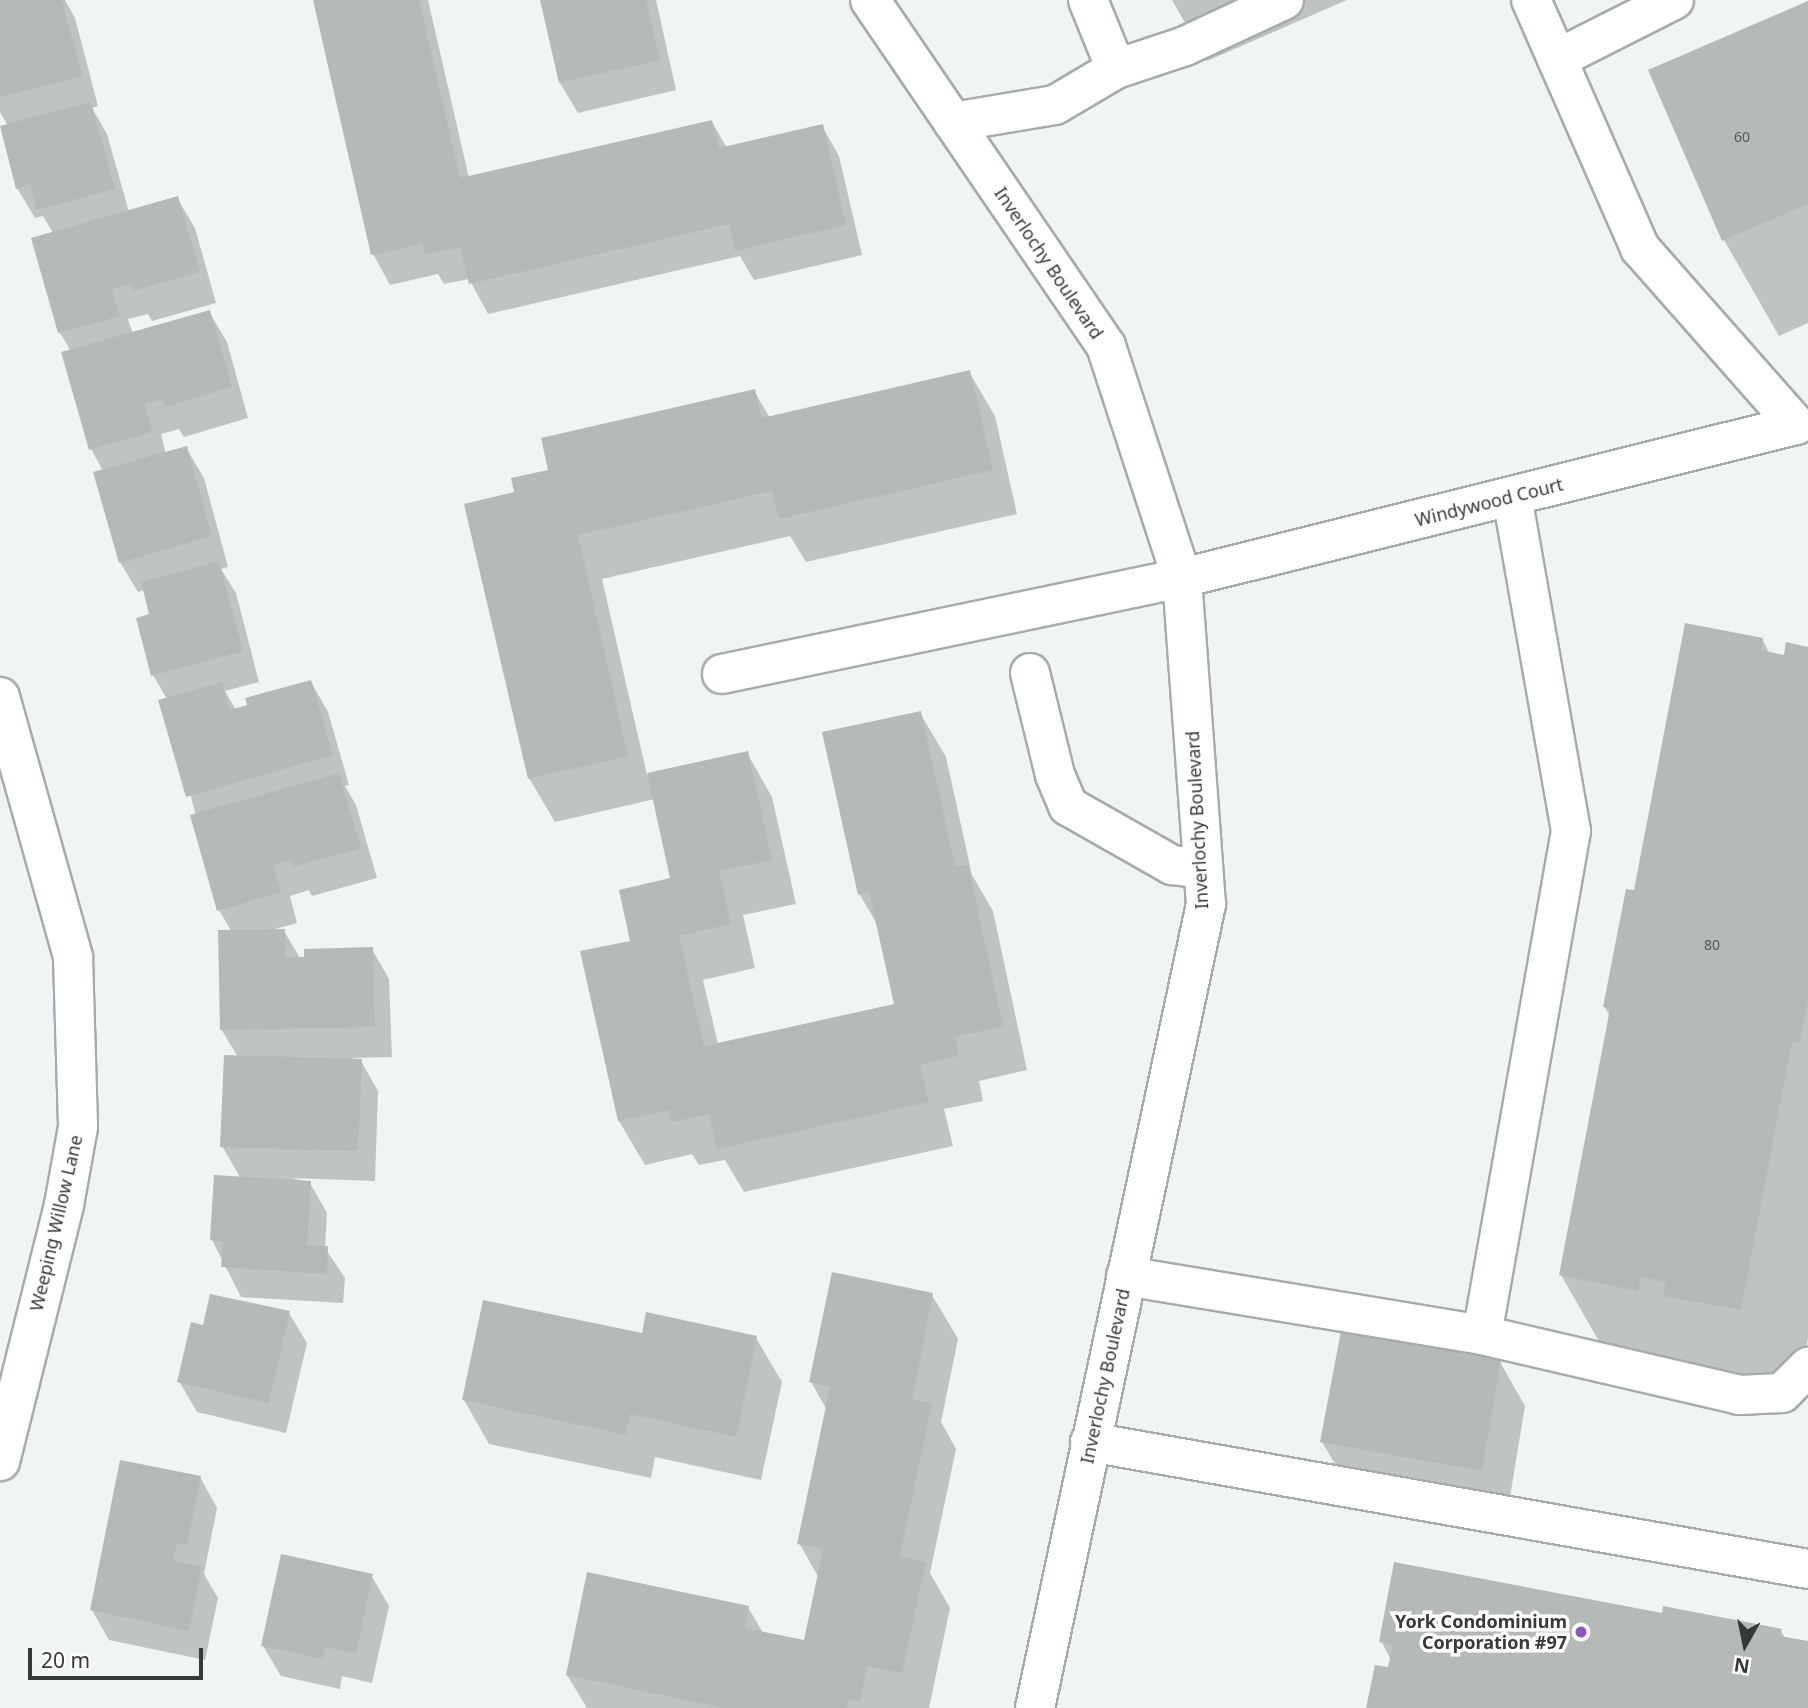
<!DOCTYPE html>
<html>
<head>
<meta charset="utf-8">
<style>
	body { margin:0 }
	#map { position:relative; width:1808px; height:1708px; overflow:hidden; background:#eff5f2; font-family:"Noto Sans",sans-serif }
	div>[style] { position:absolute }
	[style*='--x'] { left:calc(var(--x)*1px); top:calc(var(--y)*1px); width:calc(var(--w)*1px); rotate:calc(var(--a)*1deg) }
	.shadow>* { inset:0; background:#0003 }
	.building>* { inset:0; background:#b5bab7 }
	.roads { filter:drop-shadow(2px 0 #a7aca9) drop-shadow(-2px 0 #a7aca9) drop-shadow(0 2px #a7aca9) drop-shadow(0 -2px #a7aca9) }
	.minor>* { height:38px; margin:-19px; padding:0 19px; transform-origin:19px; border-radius:19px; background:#fff }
	.dots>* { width:19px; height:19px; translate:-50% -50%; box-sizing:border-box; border:4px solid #fff; border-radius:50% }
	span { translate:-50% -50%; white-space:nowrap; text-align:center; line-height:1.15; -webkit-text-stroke:7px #fff; paint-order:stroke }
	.number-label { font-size:14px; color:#565957 }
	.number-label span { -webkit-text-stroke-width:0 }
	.street-label { font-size:18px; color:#363937 }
	.poi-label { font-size:18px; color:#363937; font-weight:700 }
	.right { translate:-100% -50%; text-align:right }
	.north { position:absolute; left:1710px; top:1610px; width:70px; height:70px; -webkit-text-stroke:5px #fff; paint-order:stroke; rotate:189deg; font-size:19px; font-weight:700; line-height:28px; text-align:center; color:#363937 }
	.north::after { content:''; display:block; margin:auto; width:24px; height:32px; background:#363937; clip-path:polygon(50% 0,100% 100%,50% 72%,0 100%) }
	.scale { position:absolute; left:28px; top:1648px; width:175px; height:32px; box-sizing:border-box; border:4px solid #363937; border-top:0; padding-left:9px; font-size:21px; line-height:24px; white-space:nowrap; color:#363937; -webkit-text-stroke:5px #fff; paint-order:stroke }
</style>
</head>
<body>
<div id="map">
	<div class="shadow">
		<div style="clip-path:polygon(0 0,65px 0,75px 18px,98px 106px,92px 108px,107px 134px,129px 212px,177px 198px,195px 228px,216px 303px,152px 321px,148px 314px,128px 319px,133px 334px,209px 312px,227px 342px,248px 418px,184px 437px,179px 429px,161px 434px,166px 454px,186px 448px,204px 478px,228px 567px,221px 569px,236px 593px,259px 682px,225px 691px,236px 710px,311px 682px,328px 712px,349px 785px,345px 786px,356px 805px,377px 878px,312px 896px,309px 890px,290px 896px,297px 923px,272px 930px,284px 931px,300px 958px,372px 949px,389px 979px,392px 1057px,351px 1058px,361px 1061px,378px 1091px,375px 1181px,292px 1178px,310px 1183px,327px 1213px,325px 1248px,345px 1278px,343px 1303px,241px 1297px,212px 1240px,241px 1179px,222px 1146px,238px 1057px,221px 1029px,232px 932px,219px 910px,167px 699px,153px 675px,151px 615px,145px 590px,138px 592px,120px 562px,103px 471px,91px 449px,71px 351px,60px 333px,33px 239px,53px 233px,43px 216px,35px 218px,17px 188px,9px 128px,0 112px)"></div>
		<div style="clip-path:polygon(314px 0,428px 0,469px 178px,712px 122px,727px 148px,822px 126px,839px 156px,862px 255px,754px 280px,740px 256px,488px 314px,469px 279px,444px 284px,438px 274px,390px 285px,373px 254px)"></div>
		<div style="clip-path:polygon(542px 0,656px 0,676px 90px,578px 113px,560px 83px)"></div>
		<div style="clip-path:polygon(1172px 0,1347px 0,1207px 61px)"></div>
		<div style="clip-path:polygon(1808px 3px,1808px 323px,1779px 336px,1724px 240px,1650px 71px)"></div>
		<div style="clip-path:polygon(969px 372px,995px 416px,1017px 514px,806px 562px,790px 536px,602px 579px,647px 775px,747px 753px,772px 797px,796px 904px,743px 915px,755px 968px,703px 980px,718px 1044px,896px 1005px,878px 926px,860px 895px,824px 734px,920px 713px,946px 757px,972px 875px,993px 911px,1027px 1070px,979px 1081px,983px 1101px,944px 1109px,953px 1146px,744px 1192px,725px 1160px,699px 1165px,692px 1154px,645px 1165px,619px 1121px,582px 953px,632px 942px,673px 880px,655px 799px,555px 822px,529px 778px,516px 493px,550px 471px,754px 391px,770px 418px)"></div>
		<div style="clip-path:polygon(1762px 639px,1770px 654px,1786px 657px,1808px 648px,1808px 1339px,1795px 1405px,1616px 1371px,1561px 1275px,1610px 1017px,1605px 1007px,1635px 892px)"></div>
		<div style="clip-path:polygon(932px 1295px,958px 1339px,941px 1422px,956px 1449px,930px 1573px,950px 1608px,929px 1708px,587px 1708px,567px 1675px,748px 1607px,763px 1633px,806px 1642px,819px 1578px,799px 1543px,827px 1410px,811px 1382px)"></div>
		<div style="clip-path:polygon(289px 1313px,307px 1343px,286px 1433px,197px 1412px,179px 1381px,204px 1327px)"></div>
		<div style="clip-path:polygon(643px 1335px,756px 1338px,782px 1382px,761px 1480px,655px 1457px,651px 1478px,489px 1444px,464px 1400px)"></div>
		<div style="clip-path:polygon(1500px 1362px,1525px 1406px,1507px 1515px,1348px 1486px,1322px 1442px)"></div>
		<div style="clip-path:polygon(200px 1477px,217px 1508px,204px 1574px,218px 1598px,205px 1660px,109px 1640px,92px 1610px)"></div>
		<div style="clip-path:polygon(371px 1575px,389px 1606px,372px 1683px,342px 1676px,340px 1689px,281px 1676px,263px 1646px)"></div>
		<div style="clip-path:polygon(1663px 1615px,1781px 1631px,1785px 1638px,1808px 1643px,1808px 1708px,1368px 1708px,1391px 1660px,1381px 1641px)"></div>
	</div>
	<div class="building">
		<div style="clip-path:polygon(5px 0,62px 0,82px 76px,0 97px,0 1px)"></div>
		<div style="clip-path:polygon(313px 0,419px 0,460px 178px,712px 120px,719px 148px,823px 124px,846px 225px,735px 251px,729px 224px,469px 284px,460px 247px,425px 255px,422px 244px,371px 255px)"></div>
		<div style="clip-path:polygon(540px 0,646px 0,660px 60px,559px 83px)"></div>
		<div style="clip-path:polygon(1808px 1px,1808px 204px,1722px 241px,1648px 70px)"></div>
		<div style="clip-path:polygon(91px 102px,115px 189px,37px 210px,30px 184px,16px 189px,0 126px)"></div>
		<div style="clip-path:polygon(178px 196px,200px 272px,133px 291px,131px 284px,112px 289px,120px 316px,58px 333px,31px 238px)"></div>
		<div style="clip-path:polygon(210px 310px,232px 387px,165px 407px,162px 399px,145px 404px,152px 432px,89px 450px,61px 352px)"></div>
		<div style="clip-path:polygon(970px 370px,993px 470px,779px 519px,772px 491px,578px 535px,628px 756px,528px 779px,464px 504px,514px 492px,511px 478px,548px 470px,541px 438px,755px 389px,762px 418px)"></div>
		<div style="clip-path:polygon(187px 446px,212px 536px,119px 563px,93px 472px)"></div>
		<div style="clip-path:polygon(219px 561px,243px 651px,151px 676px,136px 618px,149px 614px,141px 582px)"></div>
		<div style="clip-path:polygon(1685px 623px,1763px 638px,1761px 650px,1784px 655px,1786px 642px,1808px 647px,1808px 1000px,1800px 1043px,1792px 1042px,1741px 1310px,1663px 1296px,1666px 1282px,1641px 1277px,1638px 1291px,1559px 1275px,1610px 1009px,1603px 1007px,1626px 889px,1634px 890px)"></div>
		<div style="clip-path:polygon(311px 680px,333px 755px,186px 797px,158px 700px,222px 682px,230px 710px,247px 705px,245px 698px)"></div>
		<div style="clip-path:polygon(921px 711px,955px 866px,968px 865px,1003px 1026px,955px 1037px,959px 1056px,920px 1065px,929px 1102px,717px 1149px,709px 1114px,672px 1122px,669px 1110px,618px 1121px,580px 951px,630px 941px,619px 890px,670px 878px,647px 773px,748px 751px,772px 860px,719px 871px,731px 924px,679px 936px,704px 1046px,894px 1004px,869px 892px,858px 895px,822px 732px)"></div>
		<div style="clip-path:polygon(339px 773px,361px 848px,293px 867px,291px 860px,273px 865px,281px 892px,217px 911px,190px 815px)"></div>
		<div style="clip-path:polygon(285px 929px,285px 957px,304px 957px,304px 949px,373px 947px,375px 1027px,220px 1030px,218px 930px)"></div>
		<div style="clip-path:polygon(224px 1055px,362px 1059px,358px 1151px,220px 1147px)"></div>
		<div style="clip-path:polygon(214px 1175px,311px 1181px,307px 1245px,328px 1246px,327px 1274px,221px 1267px,223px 1242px,210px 1240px)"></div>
		<div style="clip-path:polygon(832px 1272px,933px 1293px,912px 1399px,932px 1403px,900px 1556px,926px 1562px,902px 1673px,867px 1666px,860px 1702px,848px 1700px,847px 1708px,724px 1708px,566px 1675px,587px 1572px,749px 1606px,745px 1628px,804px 1640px,823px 1549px,797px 1544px,830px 1387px,809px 1382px)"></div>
		<div style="clip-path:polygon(210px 1294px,290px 1311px,269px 1403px,177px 1382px,191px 1322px,203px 1325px)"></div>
		<div style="clip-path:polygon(483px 1300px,642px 1333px,646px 1312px,757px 1336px,736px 1437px,630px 1414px,626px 1435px,462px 1400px)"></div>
		<div style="clip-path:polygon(1341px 1331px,1501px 1360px,1482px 1471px,1320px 1442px)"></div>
		<div style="clip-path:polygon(120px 1460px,201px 1476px,187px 1545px,177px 1543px,173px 1561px,202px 1566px,189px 1631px,90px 1610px)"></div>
		<div style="clip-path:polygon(281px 1554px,373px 1574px,356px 1654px,325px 1647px,323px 1659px,261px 1646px)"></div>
		<div style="clip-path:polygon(1394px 1562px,1662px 1613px,1663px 1606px,1782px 1629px,1780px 1636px,1808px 1641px,1808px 1708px,1366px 1708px,1375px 1665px,1388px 1667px,1393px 1645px,1379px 1642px)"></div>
	</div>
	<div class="roads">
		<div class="minor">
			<div style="--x:870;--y:0;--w:419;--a:55.7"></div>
			<div style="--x:1106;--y:346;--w:244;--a:71.9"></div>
			<div style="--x:1182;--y:578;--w:327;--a:85.8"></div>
			<div style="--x:1206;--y:904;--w:822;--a:102.01"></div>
			<div style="--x:1088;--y:0;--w:74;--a:67.9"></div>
			<div style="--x:1557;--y:59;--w:131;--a:-26.8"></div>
			<div style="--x:953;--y:122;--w:103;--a:-9.5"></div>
			<div style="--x:1055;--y:105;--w:71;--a:-30.5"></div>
			<div style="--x:1116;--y:69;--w:73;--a:-18.4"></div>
			<div style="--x:1185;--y:46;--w:109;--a:-24.9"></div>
			<div style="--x:1030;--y:673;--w:105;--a:76.2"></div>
			<div style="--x:1055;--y:775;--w:34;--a:67"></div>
			<div style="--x:1068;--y:806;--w:120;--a:29.6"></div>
			<div style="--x:1172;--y:865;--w:31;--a:7"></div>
			<div style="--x:722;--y:674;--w:470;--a:-11.8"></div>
			<div style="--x:1182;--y:578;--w:633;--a:-13.99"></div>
			<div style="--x:1796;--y:425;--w:236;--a:-131.4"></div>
			<div style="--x:1640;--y:248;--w:271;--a:-113.7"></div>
			<div style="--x:0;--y:697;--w:270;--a:74.3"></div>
			<div style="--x:73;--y:957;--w:170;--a:88.3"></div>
			<div style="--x:78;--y:1127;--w:79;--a:100.2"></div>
			<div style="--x:64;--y:1205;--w:264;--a:104"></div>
			<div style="--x:1126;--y:1276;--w:361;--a:9.4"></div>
			<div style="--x:1482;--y:1335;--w:264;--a:13.1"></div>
			<div style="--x:1739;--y:1395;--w:43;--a:-2.7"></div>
			<div style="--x:1782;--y:1393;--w:37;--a:-45"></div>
			<div style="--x:1482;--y:1335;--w:512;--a:-79.99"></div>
			<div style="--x:1571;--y:831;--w:340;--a:-100"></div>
			<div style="--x:1090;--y:1442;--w:729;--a:10.03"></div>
		</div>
	</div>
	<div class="dots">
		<div style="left:1581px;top:1632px;background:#8f53c9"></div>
	</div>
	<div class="number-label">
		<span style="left:1742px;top:137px">60</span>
		<span style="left:1712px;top:945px">80</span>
	</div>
	<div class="street-label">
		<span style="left:1049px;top:263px;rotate:56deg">Inverlochy Boulevard</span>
		<span style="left:1489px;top:502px;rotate:-14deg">Windywood Court</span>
		<span style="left:1197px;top:820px;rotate:-93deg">Inverlochy Boulevard</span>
		<span style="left:56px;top:1223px;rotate:-77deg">Weeping Willow Lane</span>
		<span style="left:1105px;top:1376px;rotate:-78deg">Inverlochy Boulevard</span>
	</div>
	<div class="poi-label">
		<span class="right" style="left:1567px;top:1632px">York Condominium<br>Corporation #97</span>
	</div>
	<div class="north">N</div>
	<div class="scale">20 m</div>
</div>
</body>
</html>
